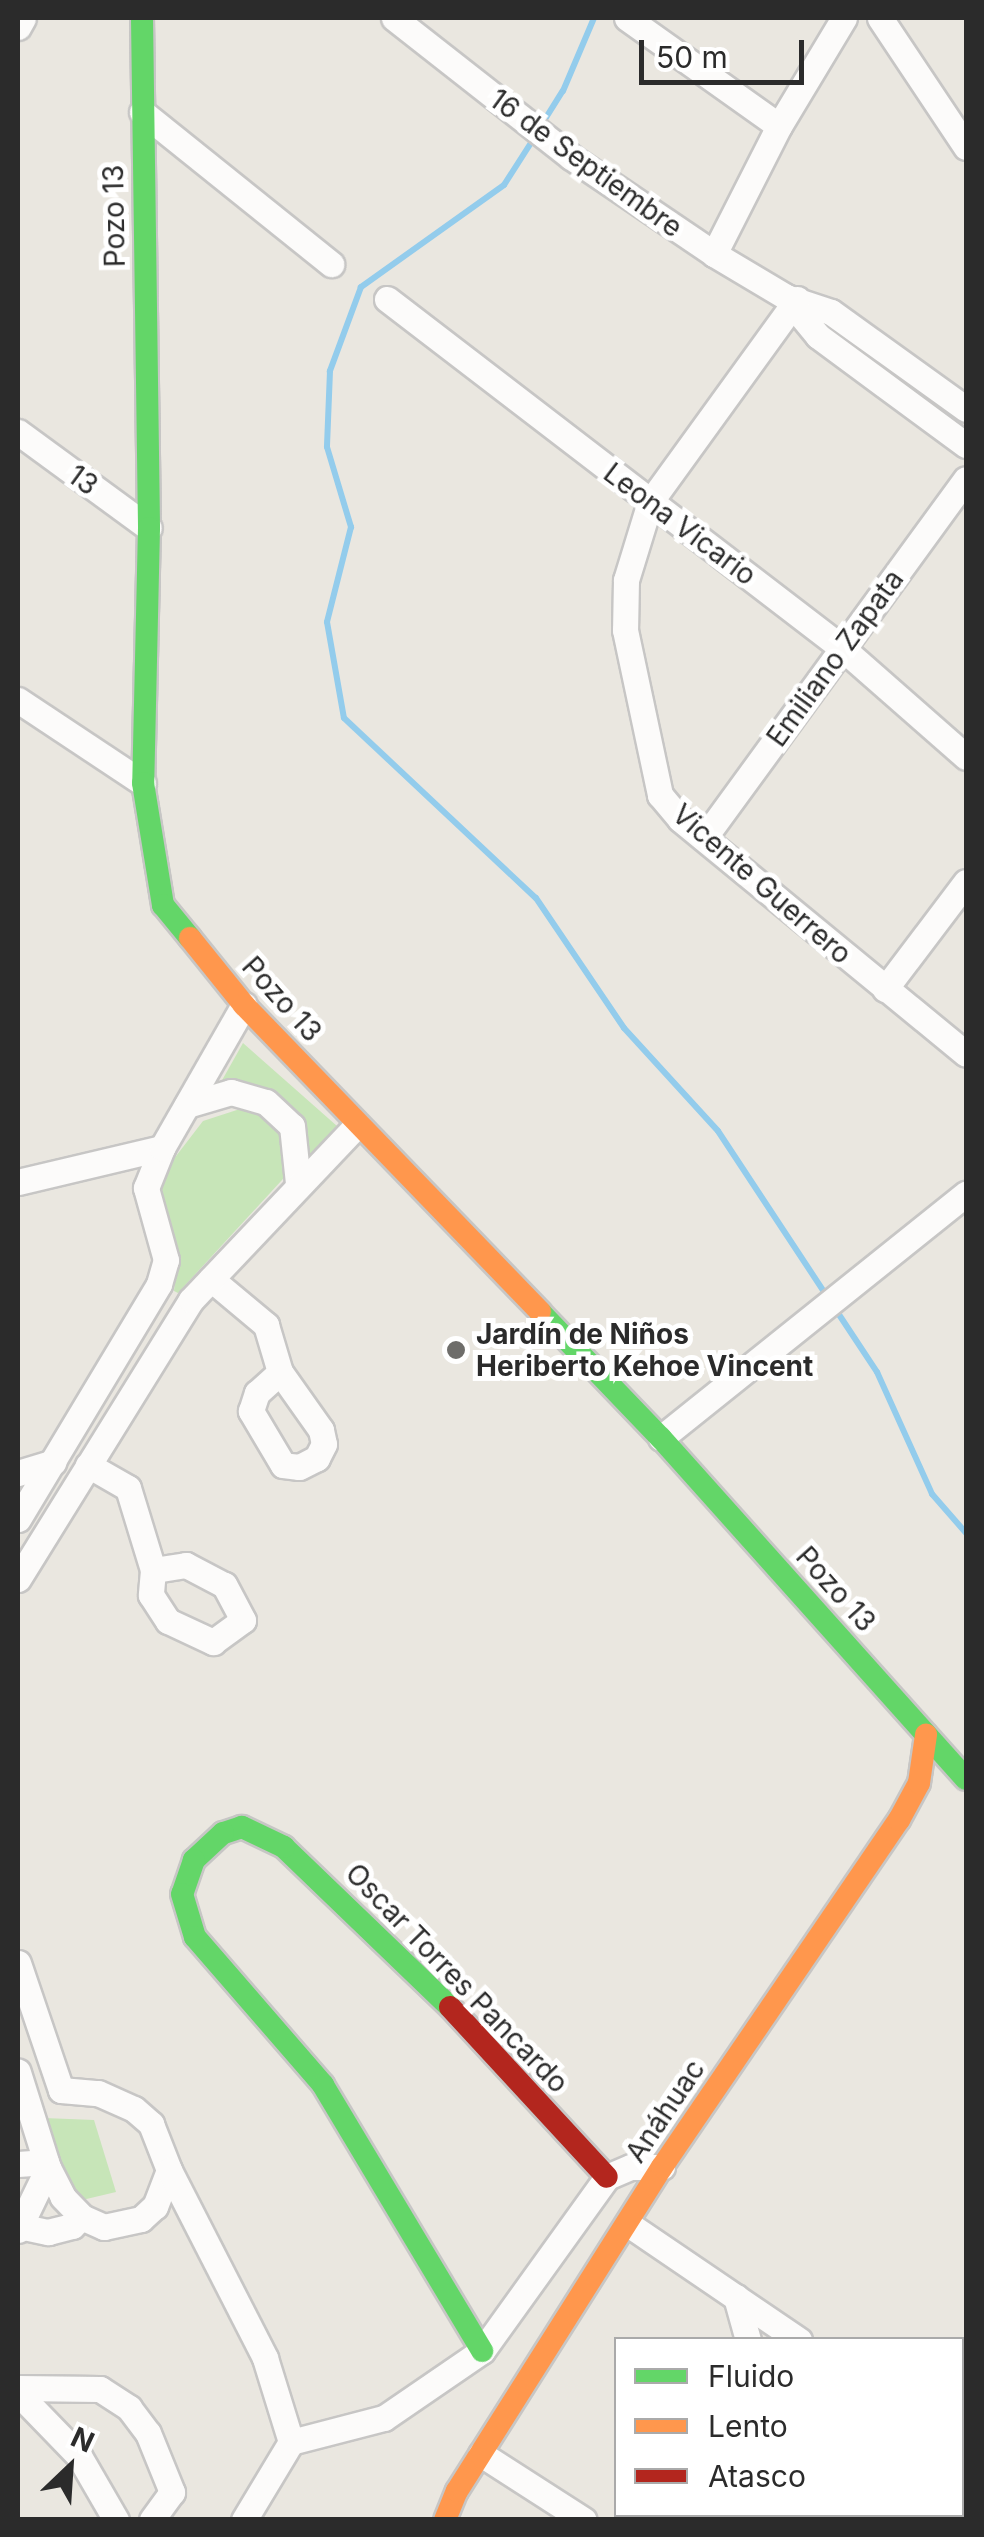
<!DOCTYPE html>
<html>
<head>
<meta charset="utf-8">
<style>
	body { margin:0 }
	#map { position:relative; width:984px; height:2537px; overflow:hidden; background:#eae7e0; font-family:Inter,sans-serif }
	div>[style] { position:absolute }
	[style*='--x'] { left:calc(var(--x)*1px); top:calc(var(--y)*1px); width:calc(var(--w)*1px); rotate:calc(var(--a)*1deg) }
	.green>* { inset:0; background:#c7e5b8 }
	.stream>* { height:6px; margin:-3px; padding:0 3px; transform-origin:3px; border-radius:3px; background:#93ccec }
	.roads { filter:drop-shadow(2px 0 #c7c6c5) drop-shadow(-2px 0 #c7c6c5) drop-shadow(0 2px #c7c6c5) drop-shadow(0 -2px #c7c6c5) }
	.street>* { height:25px; margin:-12.5px; padding:0 12.5px; transform-origin:12.5px; border-radius:12.5px; background:#fcfbfa }
	.fast>* { height:22px; margin:-11px; padding:0 11px; transform-origin:11px; border-radius:11px; background:#63d668 }
	.slow>* { height:22px; margin:-11px; padding:0 11px; transform-origin:11px; border-radius:11px; background:#ff974d }
	.jam>* { height:22px; margin:-11px; padding:0 11px; transform-origin:11px; border-radius:11px; background:#b3261e }
	.dots>* { width:28px; height:28px; translate:-50% -50%; box-sizing:border-box; border:5px solid #fff; border-radius:50% }
	span { translate:-50% -50%; white-space:nowrap; text-align:center; line-height:1.15; -webkit-text-stroke:10px #fff; paint-order:stroke }
	.street-label { font-size:28px; color:#2b2b2b }
	.poi-label { font-size:28px; color:#2b2b2b; font-weight:700 }
	.left { translate:0 -50%; text-align:left }
	.frame { position:absolute; inset:0; border:20px solid #2b2b2b; pointer-events:none }
	.legend { position:absolute; left:614px; top:2337px; width:350px; height:180px; box-sizing:border-box; background:#fff; border:2px solid #aaa; margin:0; padding:12px 18px; list-style:none; font-size:30px; color:#2b2b2b }
	.legend li { display:flex; align-items:center; gap:20px; height:50px }
	.legend b { width:50px; border:2px solid #aaa }
	.north { position:absolute; left:20px; top:2417px; width:100px; height:100px; -webkit-text-stroke:8px #fff; paint-order:stroke; rotate:25deg; font-size:28px; font-weight:700; line-height:40px; text-align:center; color:#2b2b2b }
	.north::after { content:''; display:block; margin:auto; width:35px; height:45px; background:#2b2b2b; clip-path:polygon(50% 0,100% 100%,50% 72%,0 100%) }
	.scale { position:absolute; left:639px; top:40px; width:165px; height:45px; box-sizing:border-box; border:5px solid #2b2b2b; border-top:0; padding-left:12px; font-size:30px; line-height:35px; white-space:nowrap; color:#2b2b2b; -webkit-text-stroke:8px #fff; paint-order:stroke }
</style>
</head>
<body>
<div id="map">
	<div class="green">
		<div style="clip-path:polygon(243px 1043px,337px 1126px,303px 1172px,296px 1130px,216px 1091px)"></div>
		<div style="clip-path:polygon(243px 1108px,260px 1112px,283px 1128px,293px 1168px,178px 1293px,174px 1291px,176px 1270px,157px 1193px,173px 1160px,203px 1121px)"></div>
		<div style="clip-path:polygon(44px 2118px,94px 2120px,116px 2192px,78px 2201px,59px 2189px)"></div>
	</div>
	<div class="stream">
		<div style="--x:542;--y:124;--w:39;--a:-58"></div>
		<div style="--x:563;--y:91;--w:79;--a:-67"></div>
		<div style="--x:536;--y:135;--w:59;--a:122.6"></div>
		<div style="--x:504;--y:185;--w:176;--a:144.5"></div>
		<div style="--x:361;--y:287;--w:90;--a:110.3"></div>
		<div style="--x:330;--y:371;--w:76;--a:92.3"></div>
		<div style="--x:327;--y:447;--w:84;--a:73.3"></div>
		<div style="--x:351;--y:527;--w:98;--a:104.2"></div>
		<div style="--x:327;--y:622;--w:97;--a:80"></div>
		<div style="--x:344;--y:718;--w:263;--a:43.2"></div>
		<div style="--x:536;--y:898;--w:157;--a:55.9"></div>
		<div style="--x:624;--y:1028;--w:139;--a:47.6"></div>
		<div style="--x:718;--y:1131;--w:198;--a:56.6"></div>
		<div style="--x:834;--y:1307;--w:78;--a:56.5"></div>
		<div style="--x:877;--y:1372;--w:134;--a:65.7"></div>
		<div style="--x:932;--y:1494;--w:52;--a:48.9"></div>
	</div>
	<div class="roads">
		<div class="street">
			<div style="--x:394;--y:18;--w:225;--a:38.1"></div>
			<div style="--x:571;--y:157;--w:173;--a:34.1"></div>
			<div style="--x:714;--y:254;--w:84;--a:30.8"></div>
			<div style="--x:786;--y:297;--w:47;--a:18.4"></div>
			<div style="--x:831;--y:312;--w:166;--a:35.7"></div>
			<div style="--x:627;--y:18;--w:186;--a:35.4"></div>
			<div style="--x:880;--y:18;--w:155;--a:56.3"></div>
			<div style="--x:18;--y:27;--w:10;--a:-61"></div>
			<div style="--x:142;--y:112;--w:243;--a:38.8"></div>
			<div style="--x:714;--y:254;--w:144;--a:-63.1"></div>
			<div style="--x:779;--y:126;--w:126;--a:-59"></div>
			<div style="--x:786;--y:297;--w:50;--a:50.6"></div>
			<div style="--x:818;--y:336;--w:184;--a:36.4"></div>
			<div style="--x:387;--y:299;--w:573;--a:37.49"></div>
			<div style="--x:842;--y:648;--w:165;--a:41.3"></div>
			<div style="--x:797;--y:299;--w:251;--a:125.9"></div>
			<div style="--x:650;--y:502;--w:82;--a:107.1"></div>
			<div style="--x:626;--y:580;--w:50;--a:91.1"></div>
			<div style="--x:625;--y:630;--w:169;--a:78"></div>
			<div style="--x:660;--y:795;--w:31;--a:50"></div>
			<div style="--x:680;--y:819;--w:370;--a:39.4"></div>
			<div style="--x:18;--y:432;--w:162;--a:36.2"></div>
			<div style="--x:18;--y:700;--w:150;--a:33.6"></div>
			<div style="--x:704;--y:838;--w:444;--a:-53.9"></div>
			<div style="--x:885;--y:989;--w:134;--a:-52.9"></div>
			<div style="--x:187;--y:1105;--w:46;--a:-16.5"></div>
			<div style="--x:231;--y:1092;--w:36;--a:16"></div>
			<div style="--x:266;--y:1102;--w:35;--a:43"></div>
			<div style="--x:292;--y:1126;--w:57;--a:84"></div>
			<div style="--x:18;--y:1182;--w:148;--a:-13.3"></div>
			<div style="--x:211;--y:1279;--w:72;--a:39.9"></div>
			<div style="--x:266;--y:1325;--w:49;--a:73.4"></div>
			<div style="--x:280;--y:1372;--w:71;--a:54.7"></div>
			<div style="--x:321;--y:1430;--w:14;--a:78"></div>
			<div style="--x:324;--y:1444;--w:16;--a:117"></div>
			<div style="--x:317;--y:1458;--w:20;--a:153"></div>
			<div style="--x:299;--y:1467;--w:16;--a:-173"></div>
			<div style="--x:283;--y:1465;--w:63;--a:-120.7"></div>
			<div style="--x:251;--y:1411;--w:19;--a:-72"></div>
			<div style="--x:257;--y:1393;--w:31;--a:-42"></div>
			<div style="--x:661;--y:1438;--w:391;--a:-38.7"></div>
			<div style="--x:88;--y:1465;--w:46;--a:29.9"></div>
			<div style="--x:128;--y:1488;--w:86;--a:73"></div>
			<div style="--x:153;--y:1570;--w:25;--a:95"></div>
			<div style="--x:151;--y:1595;--w:31;--a:57"></div>
			<div style="--x:168;--y:1621;--w:50;--a:25"></div>
			<div style="--x:213;--y:1642;--w:37;--a:-36"></div>
			<div style="--x:243;--y:1620;--w:40;--a:-118"></div>
			<div style="--x:224;--y:1585;--w:43;--a:-152.2"></div>
			<div style="--x:186;--y:1565;--w:33;--a:171"></div>
			<div style="--x:18;--y:1473;--w:37;--a:-17"></div>
			<div style="--x:18;--y:1519;--w:274;--a:-59"></div>
			<div style="--x:159;--y:1284;--w:25;--a:-74"></div>
			<div style="--x:166;--y:1260;--w:75;--a:-105.5"></div>
			<div style="--x:146;--y:1188;--w:43;--a:-68.2"></div>
			<div style="--x:162;--y:1148;--w:165;--a:-60.2"></div>
			<div style="--x:18;--y:1579;--w:328;--a:-58.2"></div>
			<div style="--x:191;--y:1300;--w:241;--a:-46.5"></div>
			<div style="--x:18;--y:1963;--w:134;--a:71.3"></div>
			<div style="--x:61;--y:2090;--w:37;--a:5"></div>
			<div style="--x:98;--y:2093;--w:39;--a:24"></div>
			<div style="--x:134;--y:2109;--w:23;--a:41"></div>
			<div style="--x:151;--y:2124;--w:49;--a:68.6"></div>
			<div style="--x:169;--y:2170;--w:39;--a:111"></div>
			<div style="--x:155;--y:2206;--w:19;--a:137"></div>
			<div style="--x:141;--y:2219;--w:38;--a:168"></div>
			<div style="--x:104;--y:2227;--w:24;--a:-156"></div>
			<div style="--x:82;--y:2217;--w:28;--a:-134"></div>
			<div style="--x:63;--y:2197;--w:33;--a:-117"></div>
			<div style="--x:48;--y:2168;--w:101;--a:-107.4"></div>
			<div style="--x:18;--y:2164;--w:28;--a:-4"></div>
			<div style="--x:169;--y:2170;--w:211;--a:62.9"></div>
			<div style="--x:265;--y:2358;--w:88;--a:72.8"></div>
			<div style="--x:628;--y:2224;--w:207;--a:34.2"></div>
			<div style="--x:19;--y:2226;--w:30;--a:12"></div>
			<div style="--x:48;--y:2232;--w:25;--a:-14"></div>
			<div style="--x:72;--y:2226;--w:13;--a:-42"></div>
			<div style="--x:18;--y:2230;--w:69;--a:-64.2"></div>
			<div style="--x:736;--y:2297;--w:45;--a:74.4"></div>
			<div style="--x:18;--y:2388;--w:82;--a:0.7"></div>
			<div style="--x:100;--y:2389;--w:35;--a:33"></div>
			<div style="--x:129;--y:2408;--w:31;--a:53"></div>
			<div style="--x:148;--y:2433;--w:64;--a:67.9"></div>
			<div style="--x:172;--y:2492;--w:34;--a:126"></div>
			<div style="--x:18;--y:2393;--w:88;--a:45.9"></div>
			<div style="--x:79;--y:2456;--w:74;--a:60"></div>
			<div style="--x:962;--y:2449;--w:3;--a:90"></div>
			<div style="--x:481;--y:2454;--w:122;--a:32.7"></div>
			<div style="--x:244;--y:2520;--w:91;--a:-58.9"></div>
			<div style="--x:291;--y:2442;--w:96;--a:-14.5"></div>
			<div style="--x:384;--y:2418;--w:119;--a:-34.4"></div>
			<div style="--x:482;--y:2351;--w:214;--a:-54.3"></div>
			<div style="--x:607;--y:2177;--w:26;--a:-23"></div>
			<div style="--x:631;--y:2167;--w:31;--a:0"></div>
			<div style="--x:929;--y:2520;--w:7;--a:-63"></div>
		</div>
		<div class="fast">
			<div style="--x:142;--y:18;--w:510;--a:89.21"></div>
			<div style="--x:149;--y:528;--w:255;--a:91.3"></div>
			<div style="--x:143;--y:783;--w:124;--a:80.7"></div>
			<div style="--x:163;--y:905;--w:43;--a:50.7"></div>
			<div style="--x:540;--y:1312;--w:175;--a:46.2"></div>
			<div style="--x:661;--y:1438;--w:457;--a:48.2"></div>
			<div style="--x:450;--y:2007;--w:231;--a:-136.1"></div>
			<div style="--x:284;--y:1847;--w:47;--a:-154.5"></div>
			<div style="--x:242;--y:1827;--w:20;--a:162"></div>
			<div style="--x:223;--y:1833;--w:40;--a:137"></div>
			<div style="--x:194;--y:1860;--w:36;--a:109"></div>
			<div style="--x:182;--y:1894;--w:45;--a:73.2"></div>
			<div style="--x:195;--y:1937;--w:196;--a:49.1"></div>
			<div style="--x:323;--y:2085;--w:310;--a:59.1"></div>
		</div>
		<div class="slow">
			<div style="--x:190;--y:938;--w:86;--a:51.1"></div>
			<div style="--x:244;--y:1005;--w:426;--a:46"></div>
			<div style="--x:445;--y:2520;--w:31;--a:-68"></div>
			<div style="--x:457;--y:2491;--w:383;--a:-57.7"></div>
			<div style="--x:662;--y:2167;--w:420;--a:-55.7"></div>
			<div style="--x:899;--y:1820;--w:42;--a:-61.6"></div>
			<div style="--x:919;--y:1783;--w:49;--a:-81.7"></div>
		</div>
		<div class="jam">
			<div style="--x:450;--y:2007;--w:231;--a:47.3"></div>
		</div>
	</div>
	<div class="dots">
		<div style="left:456px;top:1350px;background:#6e6d6a"></div>
	</div>
	<div class="street-label">
		<span style="left:586px;top:163px;rotate:36deg">16 de Septiembre</span>
		<span style="left:114px;top:216px;rotate:-91deg">Pozo 13</span>
		<span style="left:83px;top:480px;rotate:36deg">13</span>
		<span style="left:680px;top:524px;rotate:37deg">Leona Vicario</span>
		<span style="left:835px;top:658px;rotate:-54deg">Emiliano Zapata</span>
		<span style="left:762px;top:884px;rotate:41deg">Vicente Guerrero</span>
		<span style="left:282px;top:999px;rotate:48deg">Pozo 13</span>
		<span style="left:836px;top:1589px;rotate:48deg">Pozo 13</span>
		<span style="left:457px;top:1978px;rotate:46deg">Oscar Torres Pancardo</span>
		<span style="left:665px;top:2111px;rotate:-56deg">Anáhuac</span>
	</div>
	<div class="poi-label">
		<span class="left" style="left:476px;top:1350px">Jardín de Niños<br>Heriberto Kehoe Vincent</span>
	</div>
	<div class="frame"></div>
	<ul class="legend">
	<li><b style="height:12px;background:#63d668"></b>Fluido</li>
	<li><b style="height:12px;background:#ff974d"></b>Lento</li>
	<li><b style="height:12px;background:#b3261e"></b>Atasco</li>
	</ul>
	<div class="north">N</div>
	<div class="scale">50 m</div>
</div>
</body>
</html>
